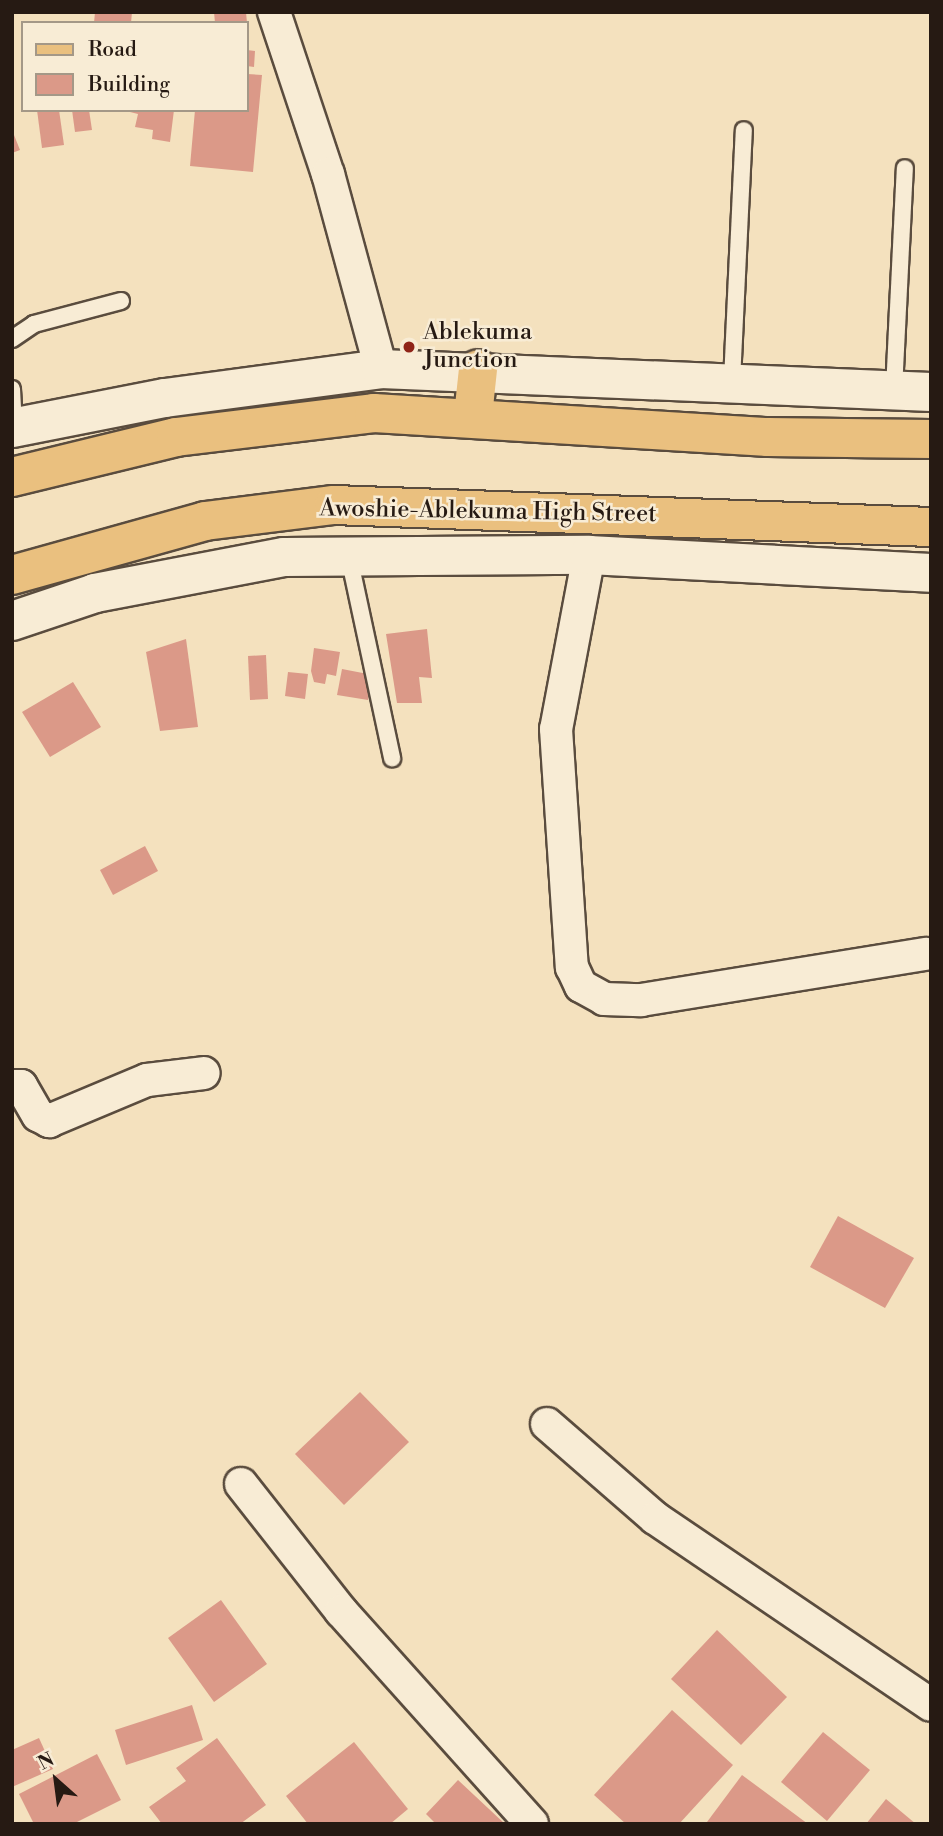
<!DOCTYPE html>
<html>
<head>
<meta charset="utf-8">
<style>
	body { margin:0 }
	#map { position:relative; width:943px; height:1836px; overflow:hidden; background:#f4e1be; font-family:"Libre Bodoni",serif }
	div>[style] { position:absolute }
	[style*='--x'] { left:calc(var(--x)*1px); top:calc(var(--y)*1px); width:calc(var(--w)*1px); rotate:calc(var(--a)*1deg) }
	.building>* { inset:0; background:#db9988 }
	.roads { filter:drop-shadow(2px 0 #5a4c3e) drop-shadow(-2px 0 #5a4c3e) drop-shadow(0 2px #5a4c3e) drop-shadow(0 -2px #5a4c3e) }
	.service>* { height:16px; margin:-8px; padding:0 8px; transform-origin:8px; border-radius:8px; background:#f8ecd5 }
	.minor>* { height:32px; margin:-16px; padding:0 16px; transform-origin:16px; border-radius:16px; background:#f8ecd5 }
	.tertiary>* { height:38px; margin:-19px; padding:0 19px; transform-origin:19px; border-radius:19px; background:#f8ecd5 }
	.primary>* { height:38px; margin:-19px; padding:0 19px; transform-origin:19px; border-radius:19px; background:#eac07f }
	.dots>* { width:19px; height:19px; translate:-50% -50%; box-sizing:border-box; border:4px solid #f8ecd5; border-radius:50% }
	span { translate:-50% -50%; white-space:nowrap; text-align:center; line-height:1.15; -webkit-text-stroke:5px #f8ecd5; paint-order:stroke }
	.poi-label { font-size:24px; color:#261a13 }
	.left { translate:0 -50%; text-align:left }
	.street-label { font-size:24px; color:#261a13 }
	.frame { position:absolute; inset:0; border:14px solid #261a13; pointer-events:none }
	.legend { position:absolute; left:21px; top:21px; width:228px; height:91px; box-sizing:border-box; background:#f8ecd5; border:2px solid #a49887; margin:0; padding:9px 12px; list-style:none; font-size:21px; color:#261a13 }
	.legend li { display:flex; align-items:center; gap:14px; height:35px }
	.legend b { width:35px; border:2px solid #a49887 }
	.north { position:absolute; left:21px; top:1745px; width:70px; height:70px; -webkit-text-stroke:5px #f8ecd5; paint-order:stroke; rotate:332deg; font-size:19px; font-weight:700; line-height:28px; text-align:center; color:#261a13 }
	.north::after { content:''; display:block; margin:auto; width:24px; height:32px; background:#261a13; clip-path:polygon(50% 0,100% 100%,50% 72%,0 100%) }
</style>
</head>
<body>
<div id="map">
	<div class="building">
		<div style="clip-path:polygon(95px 12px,132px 12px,131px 23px,94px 23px)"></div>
		<div style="clip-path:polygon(214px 12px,246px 12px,247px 23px,215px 23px)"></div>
		<div style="clip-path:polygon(247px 50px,255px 51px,254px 67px,247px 66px)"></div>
		<div style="clip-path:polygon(247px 74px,262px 75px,253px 172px,190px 166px,195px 110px,247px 110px)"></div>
		<div style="clip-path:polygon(37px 110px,59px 110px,64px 145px,42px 148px)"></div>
		<div style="clip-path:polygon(72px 110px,89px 110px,92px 130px,75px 132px)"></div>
		<div style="clip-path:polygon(122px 110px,174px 110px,170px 142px,152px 139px,153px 130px,135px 127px,138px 114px)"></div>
		<div style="clip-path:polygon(12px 130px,20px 150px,12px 153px)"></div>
		<div style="clip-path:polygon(427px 629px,432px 678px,419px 677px,422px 703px,397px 703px,386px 634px)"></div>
		<div style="clip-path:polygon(186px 639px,198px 727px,160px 731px,146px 652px)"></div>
		<div style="clip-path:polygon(314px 648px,340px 652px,336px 676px,327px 674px,325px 684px,314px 682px,311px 671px)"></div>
		<div style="clip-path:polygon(266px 655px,268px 699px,250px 700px,248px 656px)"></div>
		<div style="clip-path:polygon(342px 669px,373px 675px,368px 700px,337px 695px)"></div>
		<div style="clip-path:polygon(288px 672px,308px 674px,305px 699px,285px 696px)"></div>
		<div style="clip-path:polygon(73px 682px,101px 727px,50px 757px,22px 712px)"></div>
		<div style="clip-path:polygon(145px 846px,158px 871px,113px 895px,100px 870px)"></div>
		<div style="clip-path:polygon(838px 1216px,914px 1258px,885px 1308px,810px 1267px)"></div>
		<div style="clip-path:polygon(360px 1392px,409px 1442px,344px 1505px,295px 1454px)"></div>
		<div style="clip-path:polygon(221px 1600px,267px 1664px,214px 1702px,168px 1638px)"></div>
		<div style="clip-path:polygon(717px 1630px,787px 1697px,741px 1745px,671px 1679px)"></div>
		<div style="clip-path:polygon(192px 1705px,203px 1740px,126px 1765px,115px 1730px)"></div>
		<div style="clip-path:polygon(672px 1710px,733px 1765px,679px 1824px,626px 1824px,594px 1795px)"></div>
		<div style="clip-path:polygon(823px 1732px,870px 1770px,827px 1821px,781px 1782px)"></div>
		<div style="clip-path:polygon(39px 1738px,53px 1769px,12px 1787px,12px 1750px)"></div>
		<div style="clip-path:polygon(217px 1738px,266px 1805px,240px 1824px,162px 1824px,149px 1807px,186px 1781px,176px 1768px)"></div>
		<div style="clip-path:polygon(354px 1742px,408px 1809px,390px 1824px,308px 1824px,286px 1796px)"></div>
		<div style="clip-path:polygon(97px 1754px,121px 1800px,73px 1824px,34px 1824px,19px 1794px)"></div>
		<div style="clip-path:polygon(742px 1775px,808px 1824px,707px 1822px)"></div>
		<div style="clip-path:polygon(458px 1780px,505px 1824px,436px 1824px,426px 1814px)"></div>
		<div style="clip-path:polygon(886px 1799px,916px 1824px,866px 1824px)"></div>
	</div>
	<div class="roads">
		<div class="service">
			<div style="--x:12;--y:339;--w:27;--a:-34"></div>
			<div style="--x:34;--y:324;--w:90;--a:-14.8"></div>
			<div style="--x:732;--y:381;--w:251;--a:-87.3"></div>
			<div style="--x:12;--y:389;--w:38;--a:87"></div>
			<div style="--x:894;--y:390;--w:222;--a:-87.2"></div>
			<div style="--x:349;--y:557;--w:206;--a:77.9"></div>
		</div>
		<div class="minor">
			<div style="--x:274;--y:12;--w:171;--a:71.6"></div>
			<div style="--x:328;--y:174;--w:202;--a:74.8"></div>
			<div style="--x:589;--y:555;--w:177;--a:100.7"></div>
			<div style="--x:556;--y:729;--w:239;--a:86.2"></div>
			<div style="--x:572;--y:967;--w:21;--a:65"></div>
			<div style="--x:581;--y:986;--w:26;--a:29"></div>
			<div style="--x:604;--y:999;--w:37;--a:2"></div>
			<div style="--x:641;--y:1000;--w:289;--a:-9.2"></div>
			<div style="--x:12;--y:1086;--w:9;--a:0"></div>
			<div style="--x:21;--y:1086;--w:34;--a:60"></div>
			<div style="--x:38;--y:1115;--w:13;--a:29"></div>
			<div style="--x:49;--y:1121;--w:106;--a:-22.7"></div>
			<div style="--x:147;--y:1080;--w:57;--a:-7"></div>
			<div style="--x:547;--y:1424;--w:143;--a:41"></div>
			<div style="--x:655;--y:1518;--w:333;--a:34.1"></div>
			<div style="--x:241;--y:1484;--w:162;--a:51.8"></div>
			<div style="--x:341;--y:1611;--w:286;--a:48.1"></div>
		</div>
		<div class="tertiary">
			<div style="--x:12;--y:428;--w:156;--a:-11.1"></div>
			<div style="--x:165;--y:398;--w:218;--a:-7.6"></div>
			<div style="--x:381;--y:369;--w:550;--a:2.39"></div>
			<div style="--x:12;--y:621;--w:88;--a:-18.6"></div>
			<div style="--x:95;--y:593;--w:192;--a:-10.8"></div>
			<div style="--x:284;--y:557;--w:305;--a:-0.4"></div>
			<div style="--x:589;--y:555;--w:342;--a:3"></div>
		</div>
		<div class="primary">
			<div style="--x:473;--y:416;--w:47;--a:-83.9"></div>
			<div style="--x:12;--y:477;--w:169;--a:-13.7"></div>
			<div style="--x:176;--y:437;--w:199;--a:-6.9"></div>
			<div style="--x:374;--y:413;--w:395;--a:3.5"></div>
			<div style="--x:768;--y:437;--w:163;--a:0.7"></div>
			<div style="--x:12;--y:575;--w:200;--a:-15.6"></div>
			<div style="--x:205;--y:521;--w:130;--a:-7.1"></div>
			<div style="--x:334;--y:505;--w:597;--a:2.11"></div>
		</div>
	</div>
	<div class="dots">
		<div style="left:409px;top:347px;background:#8f2418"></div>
	</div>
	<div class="poi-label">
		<span class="left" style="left:423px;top:347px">Ablekuma<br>Junction</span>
	</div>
	<div class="street-label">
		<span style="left:488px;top:512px;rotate:1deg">Awoshie-Ablekuma High Street</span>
	</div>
	<div class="frame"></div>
	<ul class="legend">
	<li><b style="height:9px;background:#eac07f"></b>Road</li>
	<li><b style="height:19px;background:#db9988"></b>Building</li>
	</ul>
	<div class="north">N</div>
</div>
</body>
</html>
